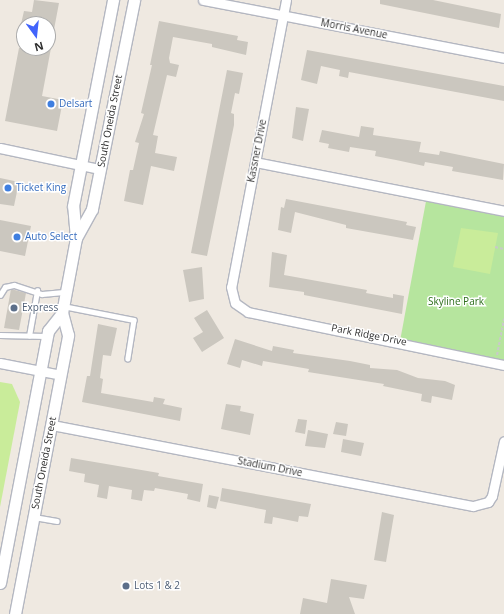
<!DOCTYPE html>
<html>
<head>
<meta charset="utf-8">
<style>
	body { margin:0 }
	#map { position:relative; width:504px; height:614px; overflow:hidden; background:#efe9e1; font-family:"Open Sans",sans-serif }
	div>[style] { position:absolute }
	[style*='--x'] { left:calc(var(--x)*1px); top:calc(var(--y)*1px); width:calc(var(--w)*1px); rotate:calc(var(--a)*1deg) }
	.green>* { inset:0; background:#b6e59e }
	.pitch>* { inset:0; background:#c9ec9a }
	.building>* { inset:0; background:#cbc7bf }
	.path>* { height:2px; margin-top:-1px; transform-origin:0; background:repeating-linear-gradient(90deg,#c9c9c9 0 3px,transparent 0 5px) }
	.roads { filter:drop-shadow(1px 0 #b4b7c1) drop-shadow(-1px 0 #b4b7c1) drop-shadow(0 1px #b4b7c1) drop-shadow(0 -1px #b4b7c1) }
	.service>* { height:4.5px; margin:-2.25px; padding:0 2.25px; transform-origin:2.25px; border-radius:2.25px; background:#fff }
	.minor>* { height:9px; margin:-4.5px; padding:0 4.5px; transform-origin:4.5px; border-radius:4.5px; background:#fff }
	.tertiary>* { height:11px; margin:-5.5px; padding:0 5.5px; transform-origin:5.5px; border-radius:5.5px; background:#fff }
	.dots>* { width:11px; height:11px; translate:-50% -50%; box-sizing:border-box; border:2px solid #fff; border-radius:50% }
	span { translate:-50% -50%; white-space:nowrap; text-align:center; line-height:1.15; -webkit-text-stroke:3px #fff; paint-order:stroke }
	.street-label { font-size:10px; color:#2e2e2e }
	.shop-label { font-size:10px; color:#366cbe }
	.left { translate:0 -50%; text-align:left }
	.park-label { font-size:10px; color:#2c6e1b }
	.service-label { font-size:10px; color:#4e5e75 }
	.north { position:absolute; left:16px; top:16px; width:40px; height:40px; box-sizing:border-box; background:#fff; border:1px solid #ababab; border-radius:50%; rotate:165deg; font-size:11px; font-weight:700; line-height:16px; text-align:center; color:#2e2e2e }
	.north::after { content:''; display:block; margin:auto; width:14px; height:18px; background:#4264fb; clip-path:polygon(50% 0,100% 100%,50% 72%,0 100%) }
</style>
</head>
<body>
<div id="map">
	<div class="green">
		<div style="clip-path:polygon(427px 196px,504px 211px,504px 363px,400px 341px)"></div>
	</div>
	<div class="pitch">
		<div style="clip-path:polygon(461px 228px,498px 233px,490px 274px,453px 267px)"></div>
		<div style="clip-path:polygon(0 382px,12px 384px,20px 402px,0 507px)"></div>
	</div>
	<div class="building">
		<div style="clip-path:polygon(34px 0,59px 3px,52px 40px,48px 40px,48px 24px,21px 24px,24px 11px,32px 12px)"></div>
		<div style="clip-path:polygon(380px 0,433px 0,501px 14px,499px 28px,380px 4px)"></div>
		<div style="clip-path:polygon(159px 21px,238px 36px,237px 40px,248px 42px,246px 55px,212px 47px,212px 44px,173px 37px,169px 58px,170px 63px,179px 65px,176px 77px,167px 75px,153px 135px,158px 136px,155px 153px,177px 157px,174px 171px,151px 166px,143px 205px,124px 201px,130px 170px,133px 170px,139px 143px,135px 142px,144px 114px,141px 113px,152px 65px,150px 65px)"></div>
		<div style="clip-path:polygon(19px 48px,51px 48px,42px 96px,63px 100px,57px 131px,5px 121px)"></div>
		<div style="clip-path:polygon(307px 50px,504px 86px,504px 101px,349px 72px,348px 78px,339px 76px,340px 70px,321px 66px,317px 84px,301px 80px)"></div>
		<div style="clip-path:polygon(227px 70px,243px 73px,239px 94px,235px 93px,231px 113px,234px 114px,234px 125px,207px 256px,191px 253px)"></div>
		<div style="clip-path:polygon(296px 107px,309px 109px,303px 141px,292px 138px)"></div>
		<div style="clip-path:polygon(361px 126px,374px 128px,373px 135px,421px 142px,419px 152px,439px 155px,440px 151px,504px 164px,503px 180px,452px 171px,453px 167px,425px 162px,424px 166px,396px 160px,375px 156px,376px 151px,350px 147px,349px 152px,328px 148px,329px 144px,319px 142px,322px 130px,359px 137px)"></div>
		<div style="clip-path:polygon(0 178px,19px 182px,14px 206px,0 204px)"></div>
		<div style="clip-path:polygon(286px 199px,407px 222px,406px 225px,416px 227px,413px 240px,346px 228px,346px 225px,295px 212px,291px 233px,278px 230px,281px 207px,284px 208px)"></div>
		<div style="clip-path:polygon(0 220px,31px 226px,25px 256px,0 251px)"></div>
		<div style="clip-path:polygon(272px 252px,287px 255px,284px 275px,367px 290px,366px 293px,393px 298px,393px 294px,404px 296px,402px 314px,304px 295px,304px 292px,269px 287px)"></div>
		<div style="clip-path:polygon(202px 267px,204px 299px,189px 302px,183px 270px)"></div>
		<div style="clip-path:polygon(11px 289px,26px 293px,19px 330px,4px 328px)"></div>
		<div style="clip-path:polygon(207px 310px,224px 338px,202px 352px,193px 338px,203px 332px,194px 318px)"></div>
		<div style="clip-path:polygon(98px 324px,117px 328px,111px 356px,103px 355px,100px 378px,103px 379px,101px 393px,153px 402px,154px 397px,165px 399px,163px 404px,182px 408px,180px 421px,82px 402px,87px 376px,90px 376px)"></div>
		<div style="clip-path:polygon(235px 339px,272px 351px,273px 346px,294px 350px,293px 353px,350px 361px,370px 365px,370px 368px,397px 370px,418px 378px,445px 381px,455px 385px,452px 400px,432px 396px,431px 403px,421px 401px,422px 394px,383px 386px,384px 384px,308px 372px,309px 369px,263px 361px,262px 366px,242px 360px,240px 368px,227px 364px)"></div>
		<div style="clip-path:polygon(226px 404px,241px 406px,240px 411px,254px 414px,250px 435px,221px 429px)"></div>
		<div style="clip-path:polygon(298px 419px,307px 420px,305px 434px,295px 432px)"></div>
		<div style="clip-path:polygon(336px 422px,348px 424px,346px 436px,333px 434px)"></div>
		<div style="clip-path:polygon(308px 430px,328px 434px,325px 448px,305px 446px)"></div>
		<div style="clip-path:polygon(343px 439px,364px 443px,361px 456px,341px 452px)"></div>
		<div style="clip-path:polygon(71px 458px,159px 473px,158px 476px,203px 484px,200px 502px,187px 499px,188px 494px,155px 488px,154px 491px,144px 490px,142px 501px,131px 499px,132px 490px,109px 486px,107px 499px,97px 497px,99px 485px,84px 482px,85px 474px,69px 471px)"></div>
		<div style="clip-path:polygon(222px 488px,311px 504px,308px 517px,299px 516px,298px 522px,273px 517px,272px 524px,264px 523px,266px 510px,220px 501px)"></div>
		<div style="clip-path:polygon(209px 495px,219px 497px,216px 509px,207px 507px)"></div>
		<div style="clip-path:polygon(382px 512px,394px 515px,386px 562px,374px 560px)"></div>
		<div style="clip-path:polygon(331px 579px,367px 585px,364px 599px,349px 597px,355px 614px,300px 614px,303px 598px,327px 603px)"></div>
	</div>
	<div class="path">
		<div style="--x:495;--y:247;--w:9;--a:13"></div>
		<div style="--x:497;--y:355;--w:37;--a:-79"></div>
	</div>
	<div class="roads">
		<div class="service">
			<div style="--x:0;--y:295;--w:9;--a:-58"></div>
			<div style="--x:5;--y:287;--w:9;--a:-13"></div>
			<div style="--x:14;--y:285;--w:29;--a:18"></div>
			<div style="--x:42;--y:294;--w:24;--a:-5"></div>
			<div style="--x:63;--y:306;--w:72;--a:11.2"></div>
			<div style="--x:134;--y:320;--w:39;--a:99"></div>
			<div style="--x:0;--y:335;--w:46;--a:1.2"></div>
			<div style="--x:29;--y:336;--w:46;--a:-79.9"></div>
			<div style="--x:34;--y:517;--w:23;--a:10"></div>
		</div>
		<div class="minor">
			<div style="--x:203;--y:0;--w:307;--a:10.9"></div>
			<div style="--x:286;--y:0;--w:292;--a:100.8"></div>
			<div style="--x:231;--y:287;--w:16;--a:76"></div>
			<div style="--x:235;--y:303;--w:16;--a:35"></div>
			<div style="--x:248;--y:312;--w:261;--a:11.7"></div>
			<div style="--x:0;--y:148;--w:102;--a:11.9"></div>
			<div style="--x:255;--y:162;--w:254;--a:11.1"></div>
			<div style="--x:0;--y:363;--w:62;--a:11.1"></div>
			<div style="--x:52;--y:425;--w:429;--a:10.9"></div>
			<div style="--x:473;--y:506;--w:16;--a:-15"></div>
			<div style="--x:488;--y:502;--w:7;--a:-56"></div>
			<div style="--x:492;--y:496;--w:56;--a:-77.7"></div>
		</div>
		<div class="tertiary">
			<div style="--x:76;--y:238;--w:33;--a:-61"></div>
			<div style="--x:92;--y:209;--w:213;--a:-78.6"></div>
			<div style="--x:0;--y:583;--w:257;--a:-79.2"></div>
			<div style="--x:48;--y:331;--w:23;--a:-52"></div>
			<div style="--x:15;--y:614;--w:284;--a:-79.2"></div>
			<div style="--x:68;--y:335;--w:23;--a:-105"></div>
			<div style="--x:62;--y:313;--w:76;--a:-79.4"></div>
			<div style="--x:76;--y:238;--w:32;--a:-95"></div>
			<div style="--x:73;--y:206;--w:210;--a:-79"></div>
		</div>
	</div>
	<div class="dots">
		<div style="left:51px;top:104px;background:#3f7fe0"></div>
		<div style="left:8px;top:188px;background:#3f7fe0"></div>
		<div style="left:17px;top:237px;background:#3f7fe0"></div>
		<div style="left:14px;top:308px;background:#5c6f8a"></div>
		<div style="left:126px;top:586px;background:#5c6f8a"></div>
	</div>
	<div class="street-label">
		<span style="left:354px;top:29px;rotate:11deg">Morris Avenue</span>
		<span style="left:110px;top:121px;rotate:-79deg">South Oneida Street</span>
		<span style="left:257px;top:151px;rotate:-79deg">Kassner Drive</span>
		<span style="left:369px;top:335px;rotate:11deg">Park Ridge Drive</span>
		<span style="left:44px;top:463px;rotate:-79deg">South Oneida Street</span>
		<span style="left:270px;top:467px;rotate:11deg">Stadium Drive</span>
	</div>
	<div class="shop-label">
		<span class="left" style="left:59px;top:104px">Delsart</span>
		<span class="left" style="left:16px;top:188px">Ticket King</span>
		<span class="left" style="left:25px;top:237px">Auto Select</span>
	</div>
	<div class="park-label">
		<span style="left:456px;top:302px">Skyline Park</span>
	</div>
	<div class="service-label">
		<span class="left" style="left:22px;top:308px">Express</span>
		<span class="left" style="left:134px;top:586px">Lots 1 &amp; 2</span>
	</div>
	<div class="north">N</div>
</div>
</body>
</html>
